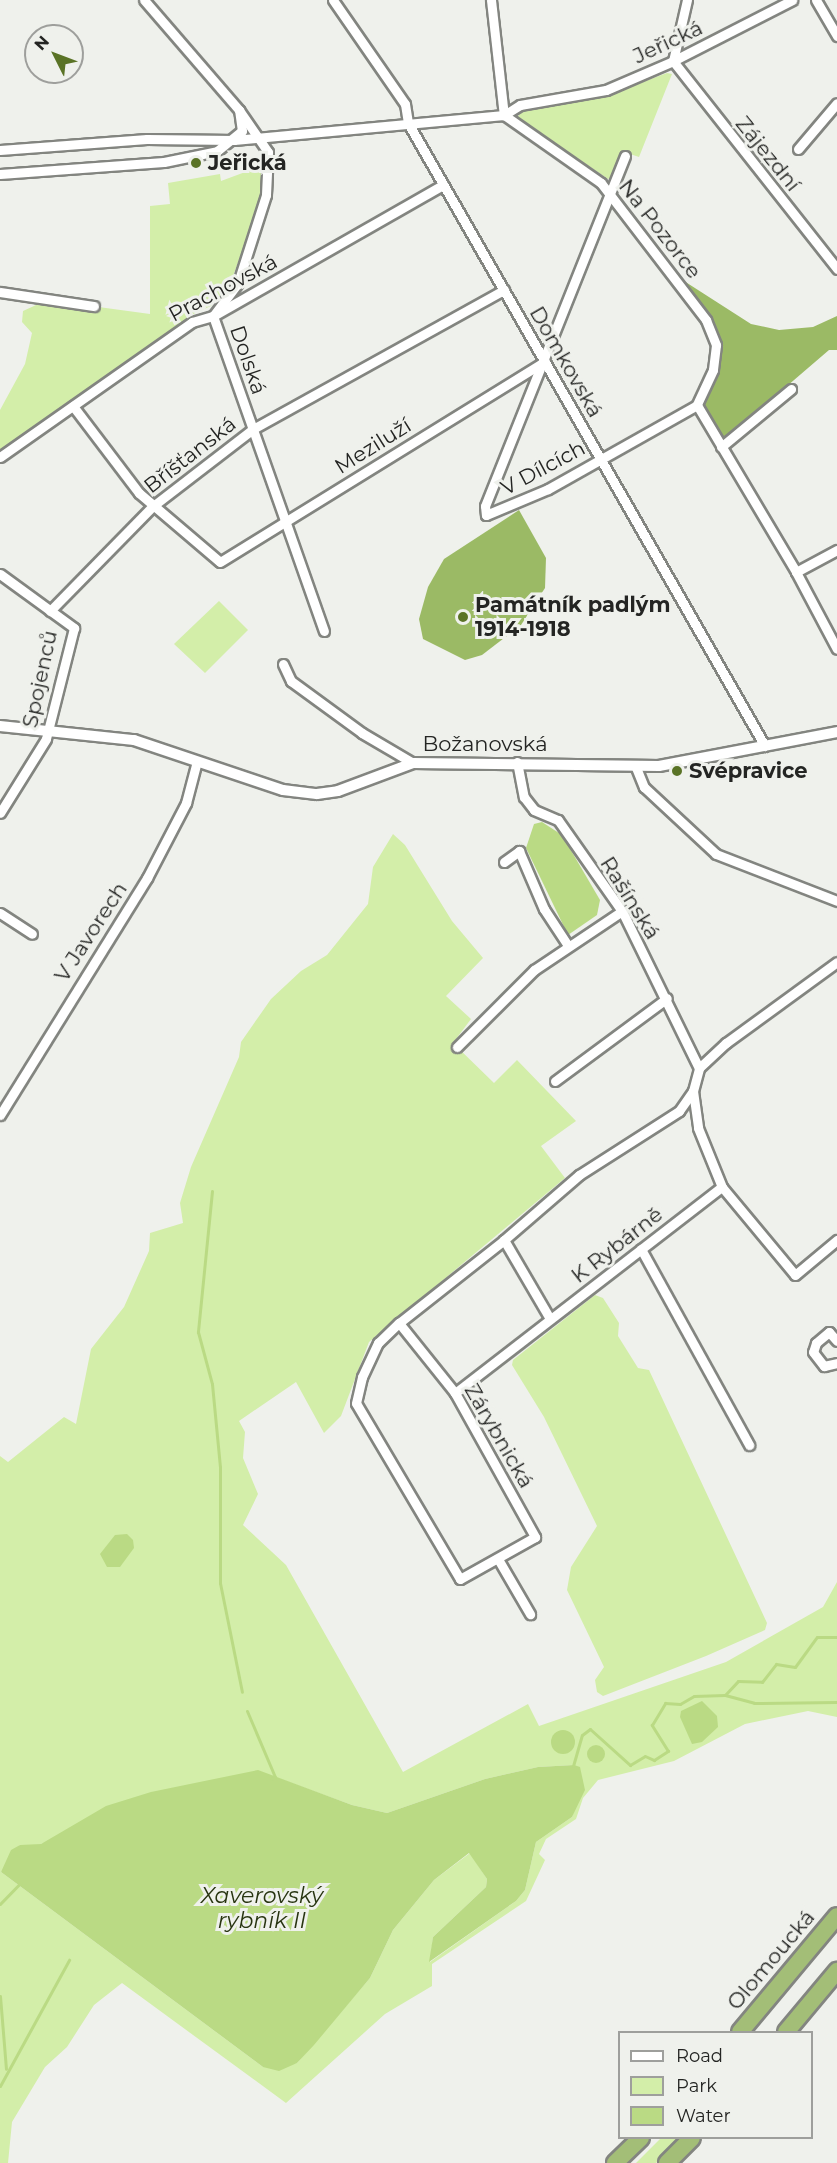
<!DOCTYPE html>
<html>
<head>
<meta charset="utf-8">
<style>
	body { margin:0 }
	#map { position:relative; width:837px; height:2163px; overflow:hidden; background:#eff1ec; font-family:Montserrat,sans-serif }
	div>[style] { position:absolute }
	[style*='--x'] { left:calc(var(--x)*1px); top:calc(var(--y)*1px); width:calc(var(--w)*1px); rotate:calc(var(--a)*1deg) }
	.green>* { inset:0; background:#d3eea9 }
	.forest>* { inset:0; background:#9bba65 }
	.water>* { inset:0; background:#bada84 }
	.round { border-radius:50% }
	.stream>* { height:3px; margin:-1.5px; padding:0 1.5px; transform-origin:1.5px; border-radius:1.5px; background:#bada84 }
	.roads { filter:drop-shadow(2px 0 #838580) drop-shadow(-2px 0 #838580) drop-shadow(0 2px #838580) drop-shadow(0 -2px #838580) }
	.minor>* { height:9px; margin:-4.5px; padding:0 4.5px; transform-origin:4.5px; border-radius:4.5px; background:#fff }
	.tertiary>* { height:10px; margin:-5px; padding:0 5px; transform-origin:5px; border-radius:5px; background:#fff }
	.motorway>* { height:16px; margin:-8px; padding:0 8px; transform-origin:8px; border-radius:8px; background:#a3be77 }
	.dots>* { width:16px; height:16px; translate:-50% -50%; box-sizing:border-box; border:3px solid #eff1ec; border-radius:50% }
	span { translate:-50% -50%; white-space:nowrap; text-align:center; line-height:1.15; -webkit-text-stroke:6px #eff1ec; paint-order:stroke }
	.street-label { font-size:21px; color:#242523 }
	.poi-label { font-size:21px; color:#242523; font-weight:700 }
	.left { translate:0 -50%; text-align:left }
	.water-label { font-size:22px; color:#283511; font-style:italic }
	.legend { position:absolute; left:618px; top:2031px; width:195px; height:108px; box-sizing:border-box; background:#eff1ec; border:2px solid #9e9f9c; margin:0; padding:8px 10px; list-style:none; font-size:18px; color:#242523 }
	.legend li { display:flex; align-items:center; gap:12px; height:30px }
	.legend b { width:30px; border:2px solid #9e9f9c }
	.north { position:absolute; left:24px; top:24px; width:60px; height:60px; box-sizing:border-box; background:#eff1ec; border:2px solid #9e9f9c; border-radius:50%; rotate:312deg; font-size:16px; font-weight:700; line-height:24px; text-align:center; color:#242523 }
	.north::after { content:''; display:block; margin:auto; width:21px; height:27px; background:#5a7326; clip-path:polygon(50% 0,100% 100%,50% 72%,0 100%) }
</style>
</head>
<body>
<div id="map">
	<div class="green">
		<div style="clip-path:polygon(667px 73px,672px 74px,639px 157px,624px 152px,612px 177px,608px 179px,517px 118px,522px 110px,605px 96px)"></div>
		<div style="clip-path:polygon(261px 166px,264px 193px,230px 284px,211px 306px,195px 313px,0 455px,0 410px,25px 364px,32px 333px,22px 322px,23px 311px,47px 300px,150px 314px,150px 206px,170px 204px,168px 183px,220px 174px,221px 181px)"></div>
		<div style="clip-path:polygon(219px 601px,248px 630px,205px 673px,174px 644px)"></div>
		<div style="clip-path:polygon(evenodd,393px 834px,405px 845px,452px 921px,483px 958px,446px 996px,471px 1019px,453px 1043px,494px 1083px,517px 1060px,576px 1121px,541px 1146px,565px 1178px,369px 1342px,341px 1416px,324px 1433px,296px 1382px,239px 1421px,245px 1432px,243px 1458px,258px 1494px,243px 1525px,286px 1565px,403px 1772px,528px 1704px,539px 1726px,726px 1662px,823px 1607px,837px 1582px,837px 1717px,808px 1711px,745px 1724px,674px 1761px,598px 1780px,583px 1798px,576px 1819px,546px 1839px,539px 1854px,545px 1860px,526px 1901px,432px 1964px,432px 1986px,385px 2014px,286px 2103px,122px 1983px,94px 2005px,67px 2047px,45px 2067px,12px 2122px,8px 2163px,0 2163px,0 1456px,8px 1462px,64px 1417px,76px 1424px,91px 1349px,124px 1307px,149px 1251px,150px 1233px,183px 1223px,180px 1203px,191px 1167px,239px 1057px,241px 1042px,271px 999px,301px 971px,327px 955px,368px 904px,373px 867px,393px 834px,574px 1765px,576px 1803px,572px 1817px,536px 1842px,525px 1890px,516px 1901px,430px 1962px,433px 1937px,486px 1887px,487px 1879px,470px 1853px,434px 1880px,393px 1930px,370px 1978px,297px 2063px,263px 2067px,1px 1872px,20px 1845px,34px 1846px,275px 1777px,352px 1805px,387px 1813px,485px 1779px,538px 1767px,574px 1765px)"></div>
		<div style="clip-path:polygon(595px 1295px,603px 1298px,619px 1323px,618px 1336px,638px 1368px,649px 1370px,767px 1623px,765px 1630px,706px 1656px,603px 1696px,597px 1692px,595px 1680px,604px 1667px,567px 1590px,571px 1567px,597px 1526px,544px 1417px,512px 1365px,513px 1360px)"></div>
		<div style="clip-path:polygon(661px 2138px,680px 2138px,656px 2163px,636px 2163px)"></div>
	</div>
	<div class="forest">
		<div style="clip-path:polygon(684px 281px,751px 324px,779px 330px,813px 327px,837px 316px,837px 350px,829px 350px,722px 442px,703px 413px,702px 401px,718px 372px,722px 346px,714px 325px)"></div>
		<div style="clip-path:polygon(519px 510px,546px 558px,545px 588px,521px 625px,482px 655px,465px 660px,423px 639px,419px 619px,428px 587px,444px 559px)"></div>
	</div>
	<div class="water">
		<div style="clip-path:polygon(542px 822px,562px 835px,600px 900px,597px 915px,568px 935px,526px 848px,534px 824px)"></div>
		<div style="clip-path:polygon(127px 1534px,133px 1540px,134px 1548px,120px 1567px,107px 1567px,100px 1554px,115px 1535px)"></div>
		<div style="clip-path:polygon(702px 1701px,717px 1716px,718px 1727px,702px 1742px,692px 1744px,680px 1717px,681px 1711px)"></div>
		<div class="round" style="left:551px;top:1730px;width:24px;height:24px"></div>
		<div class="round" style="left:587px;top:1745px;width:18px;height:18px"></div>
		<div style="clip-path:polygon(574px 1765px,580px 1767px,585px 1790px,572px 1817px,536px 1842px,525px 1890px,516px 1901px,429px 1962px,433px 1937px,486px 1887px,487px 1879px,469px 1853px,434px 1880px,393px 1930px,370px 1978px,314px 2045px,297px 2063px,279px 2071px,263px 2067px,1px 1872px,11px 1850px,20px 1845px,41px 1844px,106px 1806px,151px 1792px,258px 1770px,352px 1805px,387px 1813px,485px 1779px,538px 1767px)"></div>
	</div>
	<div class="stream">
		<div style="--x:212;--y:1191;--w:142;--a:95.7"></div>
		<div style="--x:198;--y:1332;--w:54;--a:74.9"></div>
		<div style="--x:212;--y:1384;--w:83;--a:84.5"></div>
		<div style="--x:220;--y:1467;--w:116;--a:90"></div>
		<div style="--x:220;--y:1583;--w:111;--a:78.6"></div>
		<div style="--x:725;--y:1695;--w:30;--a:15"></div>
		<div style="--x:754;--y:1703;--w:83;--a:-0.7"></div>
		<div style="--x:247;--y:1711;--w:72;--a:67"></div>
		<div style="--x:275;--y:1777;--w:4;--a:153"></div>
		<div style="--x:573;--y:1766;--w:32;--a:-74"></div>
		<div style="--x:582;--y:1735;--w:10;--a:-37"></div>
		<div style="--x:590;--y:1729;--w:54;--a:42"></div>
		<div style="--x:630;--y:1765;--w:17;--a:-31"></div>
		<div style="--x:645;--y:1756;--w:10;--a:24"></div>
		<div style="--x:654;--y:1760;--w:17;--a:-33"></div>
		<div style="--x:668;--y:1751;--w:31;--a:-122"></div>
		<div style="--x:652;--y:1725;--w:26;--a:-59"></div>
		<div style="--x:665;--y:1703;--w:15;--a:4"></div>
		<div style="--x:680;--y:1704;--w:16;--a:-30"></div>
		<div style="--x:694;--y:1696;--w:31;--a:-2"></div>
		<div style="--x:725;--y:1695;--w:19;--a:-47"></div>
		<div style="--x:738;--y:1681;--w:24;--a:2"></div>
		<div style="--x:762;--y:1682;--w:23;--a:-52"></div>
		<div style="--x:776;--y:1664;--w:19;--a:9"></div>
		<div style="--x:795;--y:1667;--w:37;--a:-54"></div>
		<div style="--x:817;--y:1637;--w:20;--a:0"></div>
		<div style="--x:0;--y:1904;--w:30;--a:-46"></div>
		<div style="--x:0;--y:1996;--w:73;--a:85.3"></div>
		<div style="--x:0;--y:2086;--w:144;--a:-61.3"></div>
	</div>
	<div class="roads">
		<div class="minor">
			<div style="--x:333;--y:0;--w:126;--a:55.3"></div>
			<div style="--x:405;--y:104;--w:19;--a:81"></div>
			<div style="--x:408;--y:123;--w:718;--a:60.19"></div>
			<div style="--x:491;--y:0;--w:116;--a:83.6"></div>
			<div style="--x:504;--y:115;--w:118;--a:35"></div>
			<div style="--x:601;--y:183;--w:173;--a:52.5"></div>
			<div style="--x:706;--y:320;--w:27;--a:68"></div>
			<div style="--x:716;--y:345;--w:25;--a:97"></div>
			<div style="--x:713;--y:370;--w:38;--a:115"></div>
			<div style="--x:816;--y:0;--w:42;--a:59.7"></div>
			<div style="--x:673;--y:61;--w:265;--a:51.7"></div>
			<div style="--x:673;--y:61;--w:63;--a:-77.1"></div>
			<div style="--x:239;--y:110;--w:51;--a:55.4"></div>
			<div style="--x:268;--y:152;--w:43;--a:92.7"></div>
			<div style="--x:266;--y:195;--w:92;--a:107.7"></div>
			<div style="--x:238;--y:283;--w:41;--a:127.1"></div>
			<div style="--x:213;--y:316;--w:334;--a:70.6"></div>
			<div style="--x:798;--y:149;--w:60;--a:-49.7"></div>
			<div style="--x:0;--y:150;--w:147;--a:-4.3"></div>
			<div style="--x:147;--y:139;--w:87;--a:0.7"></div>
			<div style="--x:234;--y:140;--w:271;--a:-5.3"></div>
			<div style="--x:504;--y:115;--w:19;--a:-32"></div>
			<div style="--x:520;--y:105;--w:87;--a:-9.9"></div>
			<div style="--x:606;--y:90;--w:73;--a:-23.4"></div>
			<div style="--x:673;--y:61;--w:134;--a:-27.1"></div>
			<div style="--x:625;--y:156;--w:377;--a:111.8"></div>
			<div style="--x:485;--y:506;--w:9;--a:84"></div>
			<div style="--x:486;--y:515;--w:67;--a:-22.8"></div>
			<div style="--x:548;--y:489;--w:171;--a:-29.4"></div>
			<div style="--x:0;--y:174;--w:164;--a:-4.2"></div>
			<div style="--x:164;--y:162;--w:54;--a:-11.7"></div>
			<div style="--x:217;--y:151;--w:32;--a:-39"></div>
			<div style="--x:242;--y:131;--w:21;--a:-98"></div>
			<div style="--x:239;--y:110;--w:145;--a:-130.8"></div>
			<div style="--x:0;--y:292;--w:95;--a:8.5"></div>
			<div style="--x:697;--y:405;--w:194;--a:59.3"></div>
			<div style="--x:796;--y:572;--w:87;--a:62"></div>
			<div style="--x:73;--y:406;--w:109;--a:52.8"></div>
			<div style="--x:139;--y:493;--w:106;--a:40.4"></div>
			<div style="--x:220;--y:562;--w:382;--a:-31.7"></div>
			<div style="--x:721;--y:447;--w:91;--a:-39.6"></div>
			<div style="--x:0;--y:457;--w:235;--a:-35.1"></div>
			<div style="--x:192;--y:322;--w:22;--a:-16"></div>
			<div style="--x:213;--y:316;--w:265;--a:-29.7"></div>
			<div style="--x:796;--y:572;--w:47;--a:-28.2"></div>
			<div style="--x:0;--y:574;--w:92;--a:36.1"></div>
			<div style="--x:74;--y:628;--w:114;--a:104.2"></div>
			<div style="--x:46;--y:739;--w:87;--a:121.9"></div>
			<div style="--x:50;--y:611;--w:147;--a:-45.6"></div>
			<div style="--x:153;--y:506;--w:126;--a:-37.6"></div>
			<div style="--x:253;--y:429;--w:287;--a:-29"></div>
			<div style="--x:283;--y:664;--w:19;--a:65"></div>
			<div style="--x:291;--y:681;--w:88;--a:36.2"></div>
			<div style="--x:362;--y:733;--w:59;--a:30.5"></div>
			<div style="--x:517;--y:762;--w:36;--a:79"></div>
			<div style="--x:524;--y:797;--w:16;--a:52"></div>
			<div style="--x:534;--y:810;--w:26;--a:23"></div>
			<div style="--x:558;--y:820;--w:111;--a:54.9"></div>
			<div style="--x:622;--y:911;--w:175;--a:63.9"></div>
			<div style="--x:635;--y:765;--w:24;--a:68"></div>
			<div style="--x:644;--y:787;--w:98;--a:42.9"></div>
			<div style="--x:716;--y:854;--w:130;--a:21.2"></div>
			<div style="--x:504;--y:862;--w:19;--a:-36"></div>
			<div style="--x:519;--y:851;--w:63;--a:66.7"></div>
			<div style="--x:544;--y:909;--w:42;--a:56.7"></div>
			<div style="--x:0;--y:913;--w:38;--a:33"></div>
			<div style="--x:457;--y:1047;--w:109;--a:-45"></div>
			<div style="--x:534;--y:970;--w:106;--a:-33.8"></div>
			<div style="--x:555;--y:1081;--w:139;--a:-36.5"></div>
			<div style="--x:693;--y:1091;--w:37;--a:82"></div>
			<div style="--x:698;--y:1128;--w:64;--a:67.9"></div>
			<div style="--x:722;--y:1187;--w:114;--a:50.3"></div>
			<div style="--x:795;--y:1275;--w:55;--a:-39.8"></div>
			<div style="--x:0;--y:1115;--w:279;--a:-58.2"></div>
			<div style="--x:147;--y:878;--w:85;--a:-62.5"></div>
			<div style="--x:186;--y:803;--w:43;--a:-75.3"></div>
			<div style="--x:504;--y:1240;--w:89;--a:59.7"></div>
			<div style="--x:641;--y:1249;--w:224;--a:61.1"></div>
			<div style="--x:399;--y:1323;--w:90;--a:51.3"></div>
			<div style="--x:455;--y:1393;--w:165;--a:60.9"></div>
			<div style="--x:535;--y:1537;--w:86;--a:150.8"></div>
			<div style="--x:460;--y:1579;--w:204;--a:-120.6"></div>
			<div style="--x:356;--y:1403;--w:27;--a:-77"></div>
			<div style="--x:362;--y:1377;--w:38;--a:-65"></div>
			<div style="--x:378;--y:1343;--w:29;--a:-44"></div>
			<div style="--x:399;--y:1323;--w:134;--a:-38.3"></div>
			<div style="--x:504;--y:1240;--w:99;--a:-40.9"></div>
			<div style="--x:579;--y:1175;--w:119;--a:-32.6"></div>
			<div style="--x:679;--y:1111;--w:24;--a:-55"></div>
			<div style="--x:693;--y:1091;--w:24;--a:-75"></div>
			<div style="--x:699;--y:1068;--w:37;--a:-43"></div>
			<div style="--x:726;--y:1043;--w:137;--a:-36.1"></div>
			<div style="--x:837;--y:1341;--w:12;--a:-132"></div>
			<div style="--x:829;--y:1332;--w:17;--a:140"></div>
			<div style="--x:816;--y:1343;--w:9;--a:108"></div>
			<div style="--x:813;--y:1352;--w:18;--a:52"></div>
			<div style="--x:824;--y:1366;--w:13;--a:-13"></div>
			<div style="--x:455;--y:1393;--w:337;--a:-37.7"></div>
			<div style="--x:498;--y:1559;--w:64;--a:59.8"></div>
		</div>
		<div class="tertiary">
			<div style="--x:0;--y:726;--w:135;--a:6"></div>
			<div style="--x:134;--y:740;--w:157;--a:18.6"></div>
			<div style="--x:283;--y:790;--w:34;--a:7"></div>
			<div style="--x:317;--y:794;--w:21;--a:-8"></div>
			<div style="--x:338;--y:791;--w:80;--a:-20.5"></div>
			<div style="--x:413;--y:763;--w:246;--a:0.7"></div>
			<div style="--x:659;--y:766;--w:181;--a:-10.8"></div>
		</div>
		<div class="motorway">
			<div style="--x:740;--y:2032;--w:151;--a:-50.1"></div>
			<div style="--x:786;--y:2032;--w:80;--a:-50.1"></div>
			<div style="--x:615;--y:2163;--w:36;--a:-44"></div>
			<div style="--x:667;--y:2163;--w:35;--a:-45"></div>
		</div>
	</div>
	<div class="dots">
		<div style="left:196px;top:163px;background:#5a7326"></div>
		<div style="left:463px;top:617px;background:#5a7326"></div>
		<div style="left:677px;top:771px;background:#5a7326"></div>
	</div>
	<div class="street-label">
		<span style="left:668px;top:42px;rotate:-25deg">Jeřická</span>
		<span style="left:768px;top:154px;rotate:51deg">Zájezdní</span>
		<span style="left:660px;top:229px;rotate:52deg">Na Pozorce</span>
		<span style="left:223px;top:288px;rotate:-28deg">Prachovská</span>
		<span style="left:248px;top:360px;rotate:71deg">Dolská</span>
		<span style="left:566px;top:362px;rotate:60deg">Domkovská</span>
		<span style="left:373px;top:446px;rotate:-32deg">Meziluží</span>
		<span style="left:190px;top:455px;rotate:-38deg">Bříšťanská</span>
		<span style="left:543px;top:468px;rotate:-28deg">V Dílcích</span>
		<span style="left:40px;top:679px;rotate:-78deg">Spojenců</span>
		<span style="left:485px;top:744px">Božanovská</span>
		<span style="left:630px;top:898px;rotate:58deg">Rašínská</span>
		<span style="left:91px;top:932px;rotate:-57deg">V Javorech</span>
		<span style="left:617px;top:1245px;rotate:-38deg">K Rybárně</span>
		<span style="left:499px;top:1436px;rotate:60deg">Zárybnická</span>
		<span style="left:771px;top:1960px;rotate:-50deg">Olomoucká</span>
	</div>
	<div class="poi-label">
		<span class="left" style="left:208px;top:163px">Jeřická</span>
		<span class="left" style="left:475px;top:617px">Památník padlým<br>1914-1918</span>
		<span class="left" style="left:689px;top:771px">Svépravice</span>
	</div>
	<div class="water-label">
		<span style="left:262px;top:1908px">Xaverovský<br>rybník II</span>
	</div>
	<ul class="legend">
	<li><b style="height:8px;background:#fff"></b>Road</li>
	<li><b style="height:16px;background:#d3eea9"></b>Park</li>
	<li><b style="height:16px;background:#bada84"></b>Water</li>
	</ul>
	<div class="north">N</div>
</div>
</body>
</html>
